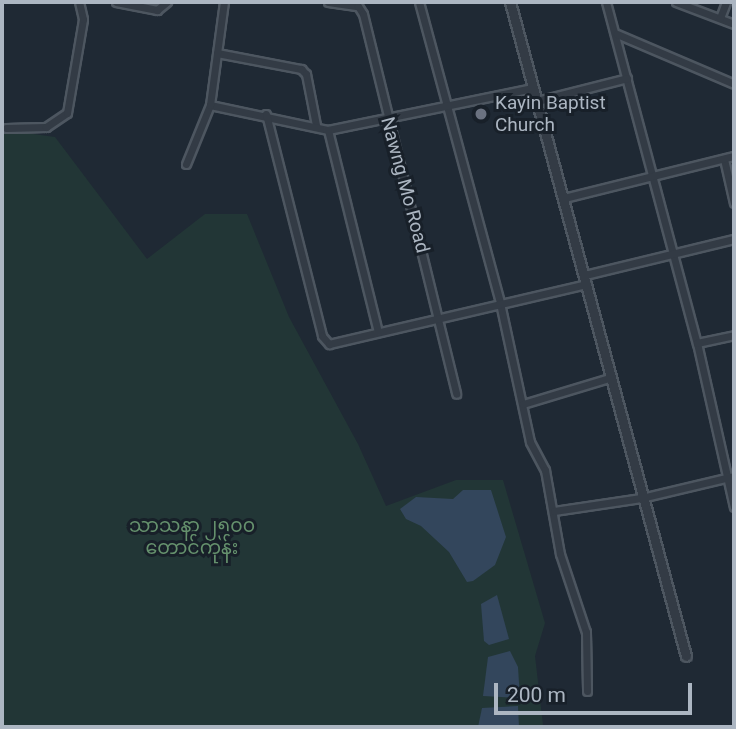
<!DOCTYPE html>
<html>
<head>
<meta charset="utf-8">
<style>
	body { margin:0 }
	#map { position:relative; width:736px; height:729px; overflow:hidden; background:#1f2934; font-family:Roboto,"Noto Sans Myanmar",sans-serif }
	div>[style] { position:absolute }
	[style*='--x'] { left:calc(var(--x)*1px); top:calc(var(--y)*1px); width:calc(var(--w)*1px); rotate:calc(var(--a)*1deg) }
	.green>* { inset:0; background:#223636 }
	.water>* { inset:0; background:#33465c }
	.roads { filter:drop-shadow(2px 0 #4d5660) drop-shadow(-2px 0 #4d5660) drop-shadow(0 2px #4d5660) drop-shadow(0 -2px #4d5660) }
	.minor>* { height:7px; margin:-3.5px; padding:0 3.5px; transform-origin:3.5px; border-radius:3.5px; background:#333b45 }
	.tertiary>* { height:9px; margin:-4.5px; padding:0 4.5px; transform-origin:4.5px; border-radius:4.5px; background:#333b45 }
	.dots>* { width:19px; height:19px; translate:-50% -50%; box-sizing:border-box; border:4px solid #182029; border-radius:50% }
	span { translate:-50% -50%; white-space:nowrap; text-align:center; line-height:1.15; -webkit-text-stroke:6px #182029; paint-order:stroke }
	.poi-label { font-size:19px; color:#acb6c2 }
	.left { translate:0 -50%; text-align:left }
	.street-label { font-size:19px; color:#acb6c2 }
	.park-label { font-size:19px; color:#65916d }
	.frame { position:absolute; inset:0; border:4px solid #acb6c2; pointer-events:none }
	.scale { position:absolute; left:494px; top:683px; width:198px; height:32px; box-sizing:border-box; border:4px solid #acb6c2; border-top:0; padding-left:9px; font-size:21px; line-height:24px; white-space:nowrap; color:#acb6c2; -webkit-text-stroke:5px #182029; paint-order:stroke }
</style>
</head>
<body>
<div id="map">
	<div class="green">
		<div style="clip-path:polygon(12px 131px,55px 137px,147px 259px,205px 214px,247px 214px,289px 317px,358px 444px,386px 506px,456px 480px,503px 480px,545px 623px,535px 656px,543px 725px,552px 727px,2px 727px,2px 132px)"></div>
	</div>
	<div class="water">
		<div style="clip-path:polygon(463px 490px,491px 490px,506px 537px,495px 565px,473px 581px,467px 582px,449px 552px,421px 526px,406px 519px,400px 509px,416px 497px,453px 499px)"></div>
		<div style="clip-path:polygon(497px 595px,509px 639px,489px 645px,484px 641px,481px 604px)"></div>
		<div style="clip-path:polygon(510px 651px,518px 667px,520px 698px,483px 696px,488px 657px)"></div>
		<div style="clip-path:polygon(518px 706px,519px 727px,478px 727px,482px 708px)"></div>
	</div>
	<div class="roads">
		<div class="minor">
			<div style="--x:116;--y:2;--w:42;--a:11"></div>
			<div style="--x:157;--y:10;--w:13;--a:-39"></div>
			<div style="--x:328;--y:2;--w:30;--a:8"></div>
			<div style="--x:358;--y:6;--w:9;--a:58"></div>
			<div style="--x:363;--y:14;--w:391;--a:76.2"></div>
			<div style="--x:419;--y:2;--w:312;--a:74.9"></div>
			<div style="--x:500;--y:303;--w:142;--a:77.8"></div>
			<div style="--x:530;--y:442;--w:32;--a:62"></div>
			<div style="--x:545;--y:470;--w:85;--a:79.9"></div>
			<div style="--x:560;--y:554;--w:82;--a:71.6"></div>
			<div style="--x:586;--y:632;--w:59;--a:89"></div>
			<div style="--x:606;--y:2;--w:353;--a:75.1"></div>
			<div style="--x:697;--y:343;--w:168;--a:77.3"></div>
			<div style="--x:676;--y:2;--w:62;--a:20.8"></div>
			<div style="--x:720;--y:18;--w:17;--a:-69"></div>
			<div style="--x:617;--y:34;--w:127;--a:23.1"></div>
			<div style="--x:217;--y:53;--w:86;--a:10.8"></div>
			<div style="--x:301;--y:69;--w:7;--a:45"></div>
			<div style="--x:306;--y:74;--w:52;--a:78.9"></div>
			<div style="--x:537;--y:101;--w:93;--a:-14.3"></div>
			<div style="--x:210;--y:105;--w:121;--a:12"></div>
			<div style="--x:328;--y:130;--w:209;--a:-11.6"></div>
			<div style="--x:266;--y:114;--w:229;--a:75.8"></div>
			<div style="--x:322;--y:336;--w:11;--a:49"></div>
			<div style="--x:329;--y:344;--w:265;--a:-13.1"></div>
			<div style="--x:6;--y:128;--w:40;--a:-1.4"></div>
			<div style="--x:46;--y:127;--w:25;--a:-34"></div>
			<div style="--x:67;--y:113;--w:95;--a:-80.3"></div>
			<div style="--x:83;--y:19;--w:17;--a:-103"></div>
			<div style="--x:328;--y:130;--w:208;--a:76.1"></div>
			<div style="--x:724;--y:159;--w:45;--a:77.2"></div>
			<div style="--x:186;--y:164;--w:64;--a:-67.9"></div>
			<div style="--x:210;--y:105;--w:104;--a:-82.3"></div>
			<div style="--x:564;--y:198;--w:175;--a:-13.9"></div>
			<div style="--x:585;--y:275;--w:153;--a:-13.6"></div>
			<div style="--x:697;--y:343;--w:38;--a:-12"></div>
			<div style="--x:523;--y:404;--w:90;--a:-16.8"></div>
			<div style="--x:554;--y:511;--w:88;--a:-8.5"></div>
			<div style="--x:641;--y:498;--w:96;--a:-13.3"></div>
		</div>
		<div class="tertiary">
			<div style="--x:510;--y:2;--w:677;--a:74.94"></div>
		</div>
	</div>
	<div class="dots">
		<div style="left:481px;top:114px;background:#6b7280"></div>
	</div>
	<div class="poi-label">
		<span class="left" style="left:495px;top:114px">Kayin Baptist<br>Church</span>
	</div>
	<div class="street-label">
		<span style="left:405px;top:185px;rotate:75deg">Nawng Mo Road</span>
	</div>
	<div class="park-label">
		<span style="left:192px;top:537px">သာသနာ ၂၅၀၀<br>တောင်ကုန်း</span>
	</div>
	<div class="frame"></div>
	<div class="scale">200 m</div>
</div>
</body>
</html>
